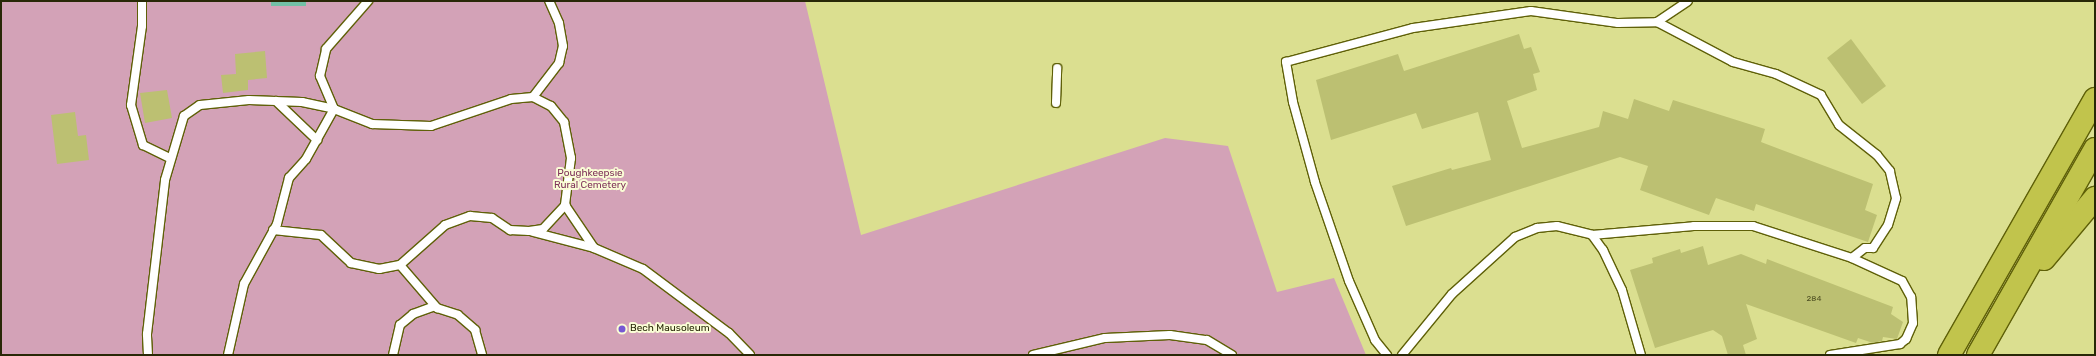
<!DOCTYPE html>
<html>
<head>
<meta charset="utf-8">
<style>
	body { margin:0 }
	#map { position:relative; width:2096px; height:356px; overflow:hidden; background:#dbdf90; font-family:Rubik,sans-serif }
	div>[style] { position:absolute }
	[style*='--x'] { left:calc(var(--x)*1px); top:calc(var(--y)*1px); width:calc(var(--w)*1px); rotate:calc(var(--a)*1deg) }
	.green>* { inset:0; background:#d3a2b7 }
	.water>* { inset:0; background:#72c0a6 }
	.building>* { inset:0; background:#bcc072 }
	.roads { filter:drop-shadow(1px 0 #5f6008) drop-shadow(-1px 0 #5f6008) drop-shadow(0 1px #5f6008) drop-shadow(0 -1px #5f6008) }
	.service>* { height:8px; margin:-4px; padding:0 4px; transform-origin:4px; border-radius:4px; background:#fff }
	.motorway>* { height:22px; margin:-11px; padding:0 11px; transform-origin:11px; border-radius:11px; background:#c1c44c }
	.dots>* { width:11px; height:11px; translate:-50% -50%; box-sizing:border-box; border:2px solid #fafdd6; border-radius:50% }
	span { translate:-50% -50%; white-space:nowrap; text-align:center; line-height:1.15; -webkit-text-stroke:4px #fafdd6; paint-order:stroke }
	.number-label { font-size:8px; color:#4d4e22 }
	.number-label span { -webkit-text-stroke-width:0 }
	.park-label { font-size:10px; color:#7f325a }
	.poi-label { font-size:10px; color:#282807 }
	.left { translate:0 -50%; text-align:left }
	.frame { position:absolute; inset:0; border:2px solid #282807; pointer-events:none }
</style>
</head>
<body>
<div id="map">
	<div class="green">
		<div style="clip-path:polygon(1px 1px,805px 1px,861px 235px,1165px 138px,1228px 146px,1277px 292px,1334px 278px,1366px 355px,1px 355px)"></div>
	</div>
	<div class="water">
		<div style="clip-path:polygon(271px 1px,306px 1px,306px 6px,271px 6px)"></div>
	</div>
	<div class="building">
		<div style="clip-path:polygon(1519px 34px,1524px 49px,1531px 47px,1540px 72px,1533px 74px,1537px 90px,1507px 101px,1522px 148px,1599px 127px,1603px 111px,1628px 119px,1634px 99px,1669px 111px,1673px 100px,1765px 129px,1761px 142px,1873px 184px,1865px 210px,1877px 215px,1868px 242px,1756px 204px,1754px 211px,1716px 198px,1709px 215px,1640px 190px,1648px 166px,1620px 157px,1406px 226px,1392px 186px,1451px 168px,1452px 170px,1491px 160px,1478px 112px,1422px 129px,1416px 113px,1331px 140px,1316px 80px,1398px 54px,1404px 71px)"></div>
		<div style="clip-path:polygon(1851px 39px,1886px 86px,1862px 104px,1827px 58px)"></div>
		<div style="clip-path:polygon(265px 51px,267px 78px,248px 80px,248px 90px,223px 93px,221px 75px,236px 74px,235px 54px)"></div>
		<div style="clip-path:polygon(167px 90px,172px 118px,145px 123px,140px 93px)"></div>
		<div style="clip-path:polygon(75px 112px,78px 136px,86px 135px,89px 160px,57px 164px,51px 115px)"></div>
		<div style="clip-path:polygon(1703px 246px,1708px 265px,1741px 254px,1766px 264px,1767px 259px,1893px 307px,1891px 314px,1903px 322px,1897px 339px,1883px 337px,1882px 341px,1873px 343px,1858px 338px,1856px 343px,1746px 304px,1757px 339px,1743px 345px,1746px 355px,1728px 355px,1722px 336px,1713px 330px,1655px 348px,1630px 270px,1653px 263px,1652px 258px,1680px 249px,1681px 253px)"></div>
	</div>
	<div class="roads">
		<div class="service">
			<div style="--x:142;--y:1;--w:25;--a:90"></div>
			<div style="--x:142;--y:26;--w:80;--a:97.9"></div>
			<div style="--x:131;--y:105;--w:42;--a:73.3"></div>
			<div style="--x:143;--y:145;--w:30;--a:26"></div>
			<div style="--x:533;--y:97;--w:43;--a:-52.6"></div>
			<div style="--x:559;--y:63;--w:17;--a:-77"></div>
			<div style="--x:563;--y:46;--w:23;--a:-100"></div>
			<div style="--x:559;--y:23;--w:24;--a:-114"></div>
			<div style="--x:276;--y:101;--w:57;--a:43.6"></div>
			<div style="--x:1056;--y:103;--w:35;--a:-88"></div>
			<div style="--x:273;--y:230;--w:48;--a:5.9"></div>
			<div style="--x:321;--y:235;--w:41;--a:43"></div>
			<div style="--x:351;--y:263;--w:29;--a:12"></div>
			<div style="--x:379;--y:269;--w:21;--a:-11"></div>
			<div style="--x:400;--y:265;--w:60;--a:-41.6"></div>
			<div style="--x:445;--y:225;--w:27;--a:-20"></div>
			<div style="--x:470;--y:216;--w:22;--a:5"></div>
			<div style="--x:492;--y:218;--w:22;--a:34"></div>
			<div style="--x:510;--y:230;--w:19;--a:3"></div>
			<div style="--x:529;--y:231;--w:14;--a:-8"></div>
			<div style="--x:543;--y:229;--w:33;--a:-47"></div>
			<div style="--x:533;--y:232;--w:63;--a:14.7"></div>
			<div style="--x:1592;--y:235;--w:102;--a:-5"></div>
			<div style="--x:1694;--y:226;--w:59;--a:0"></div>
			<div style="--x:1753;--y:226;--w:104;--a:17.9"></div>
			<div style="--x:1852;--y:258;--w:16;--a:-38"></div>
			<div style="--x:1865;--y:248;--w:8;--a:0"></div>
			<div style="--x:1873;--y:248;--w:27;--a:-57"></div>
			<div style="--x:1888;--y:225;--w:28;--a:-73"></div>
			<div style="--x:1896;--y:198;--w:28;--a:-103"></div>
			<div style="--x:1890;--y:171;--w:21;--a:-129"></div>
			<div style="--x:1877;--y:155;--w:48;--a:-141.7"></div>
			<div style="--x:1839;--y:125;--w:35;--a:-121"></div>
			<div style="--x:1821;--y:95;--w:50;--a:-155"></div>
			<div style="--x:1776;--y:74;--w:45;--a:-164.4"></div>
			<div style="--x:1733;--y:62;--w:86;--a:-152.2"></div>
			<div style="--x:400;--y:265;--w:57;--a:49.3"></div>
			<div style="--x:437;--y:308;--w:22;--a:18"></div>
			<div style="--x:458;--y:315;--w:23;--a:41"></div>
			<div style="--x:475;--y:330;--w:26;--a:74"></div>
			<div style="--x:148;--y:355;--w:21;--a:-93"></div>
			<div style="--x:147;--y:334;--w:155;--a:-83.3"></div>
			<div style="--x:165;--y:180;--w:67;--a:-73.5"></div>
			<div style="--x:184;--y:116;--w:19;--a:-35"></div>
			<div style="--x:200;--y:105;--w:49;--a:-5.8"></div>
			<div style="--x:249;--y:100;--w:53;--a:2.2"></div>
			<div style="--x:302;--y:102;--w:33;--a:12"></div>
			<div style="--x:334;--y:109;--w:41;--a:21.5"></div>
			<div style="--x:372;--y:124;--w:59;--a:1.9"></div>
			<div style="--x:431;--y:126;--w:84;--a:-18.6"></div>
			<div style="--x:511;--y:99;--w:22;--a:-5"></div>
			<div style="--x:533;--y:97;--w:20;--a:27"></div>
			<div style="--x:551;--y:106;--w:21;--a:51"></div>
			<div style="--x:564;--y:122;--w:37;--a:79"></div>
			<div style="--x:571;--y:158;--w:47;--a:97.3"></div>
			<div style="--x:565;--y:205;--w:52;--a:56"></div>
			<div style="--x:594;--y:248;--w:53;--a:23.2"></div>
			<div style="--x:643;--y:269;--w:107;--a:36.7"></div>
			<div style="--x:729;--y:333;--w:30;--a:46"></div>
			<div style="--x:228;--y:355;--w:73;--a:-77.3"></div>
			<div style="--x:244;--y:284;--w:68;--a:-61.2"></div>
			<div style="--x:277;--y:224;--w:48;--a:-75.4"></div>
			<div style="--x:289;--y:178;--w:25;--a:-48"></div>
			<div style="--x:306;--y:159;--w:57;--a:-60.8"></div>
			<div style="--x:334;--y:109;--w:36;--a:-113"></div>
			<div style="--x:320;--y:76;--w:28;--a:-77"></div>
			<div style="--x:326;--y:49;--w:64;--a:-48.8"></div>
			<div style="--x:393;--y:355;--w:31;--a:-77"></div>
			<div style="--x:400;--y:325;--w:17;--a:-40"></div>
			<div style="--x:413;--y:314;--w:23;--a:-20"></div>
			<div style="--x:1033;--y:355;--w:74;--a:-13.3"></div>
			<div style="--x:1105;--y:338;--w:65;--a:-2.6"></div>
			<div style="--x:1170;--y:335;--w:37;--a:8"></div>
			<div style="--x:1207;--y:340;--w:29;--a:31"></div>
			<div style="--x:1387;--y:355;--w:19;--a:-129"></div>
			<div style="--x:1375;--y:340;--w:64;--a:-113.8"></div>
			<div style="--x:1349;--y:281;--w:105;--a:-109"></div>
			<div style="--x:1315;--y:182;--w:83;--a:-105.4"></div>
			<div style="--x:1293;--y:102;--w:41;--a:-99.9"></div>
			<div style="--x:1286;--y:62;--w:131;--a:-15"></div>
			<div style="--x:1413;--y:28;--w:119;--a:-8.2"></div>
			<div style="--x:1531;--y:11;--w:88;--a:7.9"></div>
			<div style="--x:1618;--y:23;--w:39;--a:-1"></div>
			<div style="--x:1657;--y:22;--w:37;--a:-34"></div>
			<div style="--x:1402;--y:355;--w:79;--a:-50.7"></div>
			<div style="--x:1452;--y:294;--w:85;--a:-42.1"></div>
			<div style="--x:1515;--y:237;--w:24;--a:-22"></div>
			<div style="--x:1537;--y:228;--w:20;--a:-6"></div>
			<div style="--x:1557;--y:226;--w:36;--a:14"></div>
			<div style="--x:1592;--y:235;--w:19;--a:54"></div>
			<div style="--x:1603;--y:250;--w:44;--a:64.6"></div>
			<div style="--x:1622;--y:290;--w:68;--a:73.7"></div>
			<div style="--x:1830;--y:355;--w:71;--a:-8.9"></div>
			<div style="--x:1900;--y:344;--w:8;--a:-40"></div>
			<div style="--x:1906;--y:339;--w:17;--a:-66"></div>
			<div style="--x:1913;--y:323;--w:26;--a:-94"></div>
			<div style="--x:1911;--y:297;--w:18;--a:-119"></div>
			<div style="--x:1902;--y:281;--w:55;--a:-155.3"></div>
		</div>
		<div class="motorway">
			<div style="--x:2044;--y:259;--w:80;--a:-50.1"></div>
			<div style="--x:1949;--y:355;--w:295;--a:-60.3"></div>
			<div style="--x:1978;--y:355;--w:237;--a:-60.4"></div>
		</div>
	</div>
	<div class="dots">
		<div style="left:622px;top:329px;background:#7759d3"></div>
	</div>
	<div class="number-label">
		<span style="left:1814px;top:299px">284</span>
	</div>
	<div class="park-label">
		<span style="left:590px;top:179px">Poughkeepsie<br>Rural Cemetery</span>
	</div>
	<div class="poi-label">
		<span class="left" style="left:630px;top:329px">Bech Mausoleum</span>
	</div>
	<div class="frame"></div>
</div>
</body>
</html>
